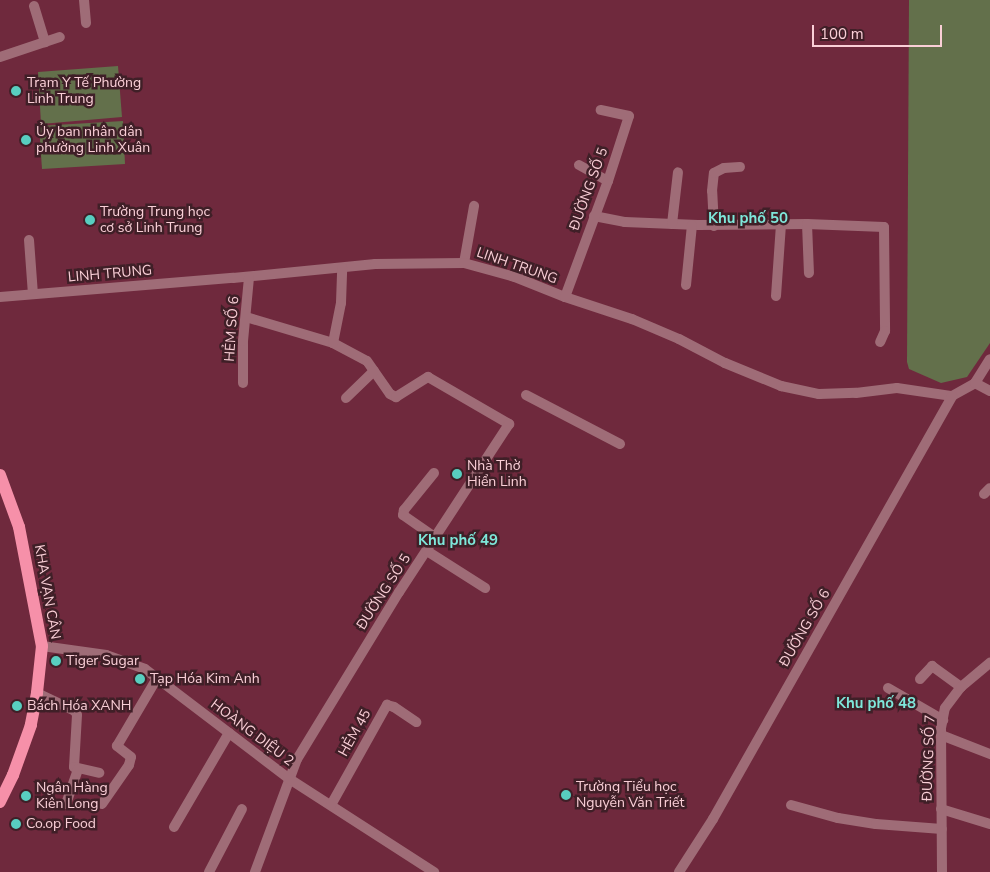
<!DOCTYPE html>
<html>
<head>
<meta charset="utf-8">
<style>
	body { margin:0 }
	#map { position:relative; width:990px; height:872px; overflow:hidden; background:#6f293d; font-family:"Nunito Sans",sans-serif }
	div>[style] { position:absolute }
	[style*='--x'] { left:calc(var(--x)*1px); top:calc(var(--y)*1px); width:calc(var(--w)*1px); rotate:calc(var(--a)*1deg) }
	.green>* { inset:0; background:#63704b }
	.minor>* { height:10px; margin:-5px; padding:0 5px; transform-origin:5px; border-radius:5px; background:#9f6c77 }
	.major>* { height:12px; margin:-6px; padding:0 6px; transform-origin:6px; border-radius:6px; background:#f690a9 }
	.dots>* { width:14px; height:14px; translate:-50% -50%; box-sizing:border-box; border:2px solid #3f1f27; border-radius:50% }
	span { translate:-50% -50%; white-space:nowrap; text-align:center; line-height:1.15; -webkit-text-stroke:5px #3f1f27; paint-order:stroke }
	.poi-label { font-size:14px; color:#facfd7 }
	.left { translate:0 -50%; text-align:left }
	.street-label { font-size:14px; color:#facfd7 }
	.neighbourhood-label { font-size:15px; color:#7ee7da; font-weight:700 }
	.scale { position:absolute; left:812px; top:25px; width:130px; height:22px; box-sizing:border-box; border:2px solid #facfd7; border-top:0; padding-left:6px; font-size:15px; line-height:18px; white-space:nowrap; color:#facfd7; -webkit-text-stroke:4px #3f1f27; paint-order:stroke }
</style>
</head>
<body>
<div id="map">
	<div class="green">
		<div style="clip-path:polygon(909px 0,990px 0,990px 343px,967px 377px,941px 383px,909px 369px,907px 362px)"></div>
		<div style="clip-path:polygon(118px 66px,122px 117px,41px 124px,38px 72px)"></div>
		<div style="clip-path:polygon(123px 121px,125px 164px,42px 169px,39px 126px)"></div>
	</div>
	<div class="minor">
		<div style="--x:84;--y:0;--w:23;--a:85"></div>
		<div style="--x:34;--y:6;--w:38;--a:73"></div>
		<div style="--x:0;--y:57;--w:63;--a:-18.4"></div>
		<div style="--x:579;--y:165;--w:33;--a:29"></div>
		<div style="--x:594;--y:216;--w:32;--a:11"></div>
		<div style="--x:625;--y:222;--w:73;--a:2.4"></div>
		<div style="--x:698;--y:225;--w:109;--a:-0.5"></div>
		<div style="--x:807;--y:224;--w:77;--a:2.2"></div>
		<div style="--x:884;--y:227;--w:104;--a:89.4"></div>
		<div style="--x:885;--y:331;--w:12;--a:114"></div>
		<div style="--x:672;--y:224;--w:52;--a:-83.4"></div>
		<div style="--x:807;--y:224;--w:49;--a:87.7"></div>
		<div style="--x:714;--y:226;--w:35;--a:-93"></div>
		<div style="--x:712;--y:191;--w:18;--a:-84"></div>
		<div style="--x:714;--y:173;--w:11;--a:-27"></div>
		<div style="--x:724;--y:168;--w:16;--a:-4"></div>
		<div style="--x:29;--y:240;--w:54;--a:85.8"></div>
		<div style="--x:464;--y:263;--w:58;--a:-80"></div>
		<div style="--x:686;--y:285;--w:60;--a:-84.3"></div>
		<div style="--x:776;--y:296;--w:71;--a:-86"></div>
		<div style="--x:0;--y:297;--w:234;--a:-4.7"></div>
		<div style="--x:233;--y:278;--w:143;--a:-5.6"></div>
		<div style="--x:375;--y:264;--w:89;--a:-0.6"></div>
		<div style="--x:464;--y:263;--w:53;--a:15.4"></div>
		<div style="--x:515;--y:277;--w:54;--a:21.8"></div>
		<div style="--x:565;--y:297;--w:71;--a:18.2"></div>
		<div style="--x:632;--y:319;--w:51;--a:23.1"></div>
		<div style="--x:679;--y:339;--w:52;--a:27.6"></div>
		<div style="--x:725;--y:363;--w:61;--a:22.3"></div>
		<div style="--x:781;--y:386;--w:39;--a:12"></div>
		<div style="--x:819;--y:394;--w:37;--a:-2"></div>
		<div style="--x:856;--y:393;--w:41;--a:-7"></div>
		<div style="--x:897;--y:388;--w:56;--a:8.3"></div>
		<div style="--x:952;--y:396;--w:26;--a:-29"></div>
		<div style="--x:975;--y:383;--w:28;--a:-58"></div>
		<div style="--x:565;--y:297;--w:124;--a:-69.7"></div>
		<div style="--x:608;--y:181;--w:68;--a:-72.1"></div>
		<div style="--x:629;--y:116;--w:29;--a:-168"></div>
		<div style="--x:246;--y:317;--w:91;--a:16.6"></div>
		<div style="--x:333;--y:343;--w:38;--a:28"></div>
		<div style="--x:367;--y:361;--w:40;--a:55.1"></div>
		<div style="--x:390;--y:394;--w:7;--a:27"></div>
		<div style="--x:396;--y:397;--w:38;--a:-32"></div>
		<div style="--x:428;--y:377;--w:94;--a:30.1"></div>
		<div style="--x:509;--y:424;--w:201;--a:123.2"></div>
		<div style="--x:399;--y:592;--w:196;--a:121.4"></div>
		<div style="--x:297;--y:759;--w:121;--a:110.4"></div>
		<div style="--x:333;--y:343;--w:41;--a:-78.7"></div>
		<div style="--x:341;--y:303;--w:35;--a:-88"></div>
		<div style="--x:243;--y:383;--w:42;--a:-90"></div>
		<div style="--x:243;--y:341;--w:64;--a:-84.6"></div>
		<div style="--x:975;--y:383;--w:17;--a:28"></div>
		<div style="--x:526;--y:395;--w:106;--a:27.5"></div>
		<div style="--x:346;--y:398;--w:39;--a:-44"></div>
		<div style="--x:434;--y:473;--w:48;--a:129"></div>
		<div style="--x:404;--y:510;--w:5;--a:101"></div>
		<div style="--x:403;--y:515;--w:40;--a:34.9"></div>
		<div style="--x:984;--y:494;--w:8;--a:-45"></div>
		<div style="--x:427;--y:551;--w:69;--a:32.5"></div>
		<div style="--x:42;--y:646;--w:65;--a:8"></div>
		<div style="--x:106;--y:655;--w:41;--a:19.7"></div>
		<div style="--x:145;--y:669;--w:180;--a:37.3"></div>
		<div style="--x:288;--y:778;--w:174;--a:32.8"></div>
		<div style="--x:920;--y:679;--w:18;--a:-47"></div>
		<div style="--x:932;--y:666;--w:36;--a:36"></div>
		<div style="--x:888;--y:688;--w:64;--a:30.2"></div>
		<div style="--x:37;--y:693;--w:42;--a:25.3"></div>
		<div style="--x:75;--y:711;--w:4;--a:63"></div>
		<div style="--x:77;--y:715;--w:52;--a:93.3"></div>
		<div style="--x:74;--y:767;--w:26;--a:13"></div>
		<div style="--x:941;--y:735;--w:53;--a:21.2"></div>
		<div style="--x:66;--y:804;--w:37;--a:-71"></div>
		<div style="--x:102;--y:804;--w:47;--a:-55.3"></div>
		<div style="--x:129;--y:765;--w:8;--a:-76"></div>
		<div style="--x:131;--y:757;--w:18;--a:-142"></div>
		<div style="--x:117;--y:746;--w:79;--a:-59.5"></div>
		<div style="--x:331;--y:805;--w:115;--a:-60.8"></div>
		<div style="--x:387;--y:705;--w:7;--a:16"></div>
		<div style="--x:394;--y:707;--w:27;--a:34"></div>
		<div style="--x:791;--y:805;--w:49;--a:15.5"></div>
		<div style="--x:838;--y:818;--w:38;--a:9"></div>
		<div style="--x:876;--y:824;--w:66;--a:4.3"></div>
		<div style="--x:941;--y:809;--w:51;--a:17"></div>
		<div style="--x:174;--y:827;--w:109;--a:-59.7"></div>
		<div style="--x:209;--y:872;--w:71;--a:-62.4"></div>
		<div style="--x:679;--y:872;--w:63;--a:-57.3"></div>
		<div style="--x:713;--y:819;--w:486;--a:-60.5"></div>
		<div style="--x:942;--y:872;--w:144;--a:-90.4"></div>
		<div style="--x:941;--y:728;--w:20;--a:-79"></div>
		<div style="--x:945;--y:708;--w:26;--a:-53"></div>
		<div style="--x:961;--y:687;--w:38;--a:-40"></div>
	</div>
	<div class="major">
		<div style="--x:0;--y:475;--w:55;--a:69.9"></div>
		<div style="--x:19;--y:527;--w:121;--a:79.1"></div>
		<div style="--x:42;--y:646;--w:47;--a:96.1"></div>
		<div style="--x:37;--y:693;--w:33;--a:101"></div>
		<div style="--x:31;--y:725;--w:53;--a:109.8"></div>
		<div style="--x:13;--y:775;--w:30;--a:116"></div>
	</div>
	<div class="dots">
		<div style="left:16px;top:91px;background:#58cec0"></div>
		<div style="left:26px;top:140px;background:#58cec0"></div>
		<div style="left:90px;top:220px;background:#58cec0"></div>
		<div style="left:457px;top:474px;background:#58cec0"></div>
		<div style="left:56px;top:661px;background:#58cec0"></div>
		<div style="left:140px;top:679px;background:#58cec0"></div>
		<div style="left:17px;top:706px;background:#58cec0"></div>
		<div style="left:566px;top:795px;background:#58cec0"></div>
		<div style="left:26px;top:796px;background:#58cec0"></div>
		<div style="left:16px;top:824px;background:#58cec0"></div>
	</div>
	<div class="poi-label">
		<span class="left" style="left:27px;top:91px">Trạm Y Tế Phường<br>Linh Trung</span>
		<span class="left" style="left:36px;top:140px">Ủy ban nhân dân<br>phường Linh Xuân</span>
		<span class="left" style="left:100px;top:220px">Trường Trung học<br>cơ sở Linh Trung</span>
		<span class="left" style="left:467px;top:474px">Nhà Thờ<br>Hiển Linh</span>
		<span class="left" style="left:66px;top:661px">Tiger Sugar</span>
		<span class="left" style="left:150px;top:679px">Tạp Hóa Kim Anh</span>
		<span class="left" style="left:27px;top:706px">Bách Hóa XANH</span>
		<span class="left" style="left:576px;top:795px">Trường Tiểu học<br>Nguyễn Văn Triết</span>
		<span class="left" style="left:36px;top:796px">Ngân Hàng<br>Kiên Long</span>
		<span class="left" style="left:26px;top:824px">Co.op Food</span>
	</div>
	<div class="street-label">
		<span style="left:589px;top:189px;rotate:-70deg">ĐƯỜNG SỐ 5</span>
		<span style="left:517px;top:266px;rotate:19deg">LINH TRUNG</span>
		<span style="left:110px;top:274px;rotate:-5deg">LINH TRUNG</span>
		<span style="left:232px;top:329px;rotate:-86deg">HẺM SỐ 6</span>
		<span style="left:47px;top:592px;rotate:80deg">KHA VẠN CÂN</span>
		<span style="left:384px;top:592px;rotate:-57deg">ĐƯỜNG SỐ 5</span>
		<span style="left:805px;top:628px;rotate:-60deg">ĐƯỜNG SỐ 6</span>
		<span style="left:252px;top:733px;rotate:37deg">HOÀNG DIỆU 2</span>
		<span style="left:355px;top:733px;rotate:-61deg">HẺM 45</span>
		<span style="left:929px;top:758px;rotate:-88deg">ĐƯỜNG SỐ 7</span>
	</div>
	<div class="neighbourhood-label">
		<span style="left:748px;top:219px">Khu phố 50</span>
		<span style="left:458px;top:541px">Khu phố 49</span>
		<span style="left:876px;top:704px">Khu phố 48</span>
	</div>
	<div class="scale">100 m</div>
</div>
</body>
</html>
